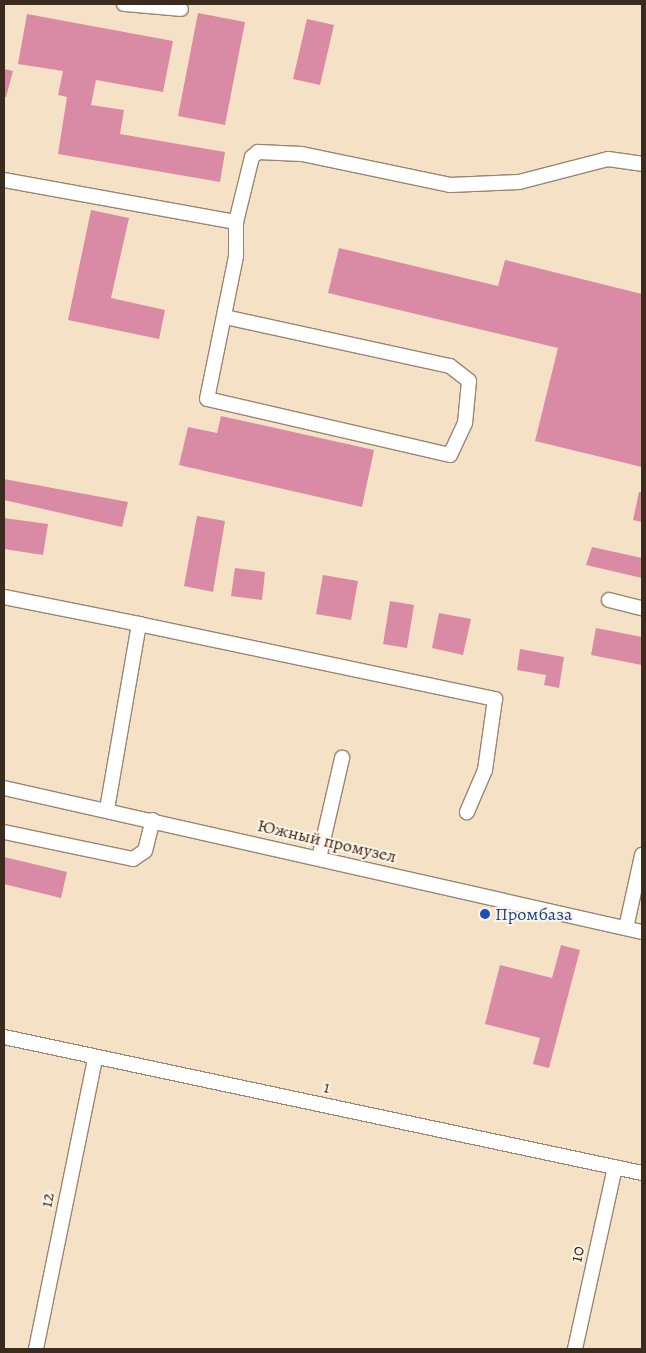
<!DOCTYPE html>
<html>
<head>
<meta charset="utf-8">
<style>
	body { margin:0 }
	#map { position:relative; width:646px; height:1353px; overflow:hidden; background:#f5e1c6; font-family:Alegreya,serif }
	div>[style] { position:absolute }
	[style*='--x'] { left:calc(var(--x)*1px); top:calc(var(--y)*1px); width:calc(var(--w)*1px); rotate:calc(var(--a)*1deg) }
	.building>* { inset:0; background:#d98ba5 }
	.roads { filter:drop-shadow(1px 0 #988672) drop-shadow(-1px 0 #988672) drop-shadow(0 1px #988672) drop-shadow(0 -1px #988672) }
	.minor>* { height:14px; margin:-7px; padding:0 7px; transform-origin:7px; border-radius:7px; background:#fff }
	.dots>* { width:14px; height:14px; translate:-50% -50%; box-sizing:border-box; border:2px solid #fcf5e5; border-radius:50% }
	span { translate:-50% -50%; white-space:nowrap; text-align:center; line-height:1.15; -webkit-text-stroke:4px #fcf5e5; paint-order:stroke }
	.street-label { font-size:18px; color:#3b2a1e }
	.transit-label { font-size:18px; color:#164399 }
	.left { translate:0 -50%; text-align:left }
	.frame { position:absolute; inset:0; border:5px solid #3b2a1e; pointer-events:none }
</style>
</head>
<body>
<div id="map">
	<div class="building">
		<div style="clip-path:polygon(198px 13px,245px 22px,225px 125px,178px 116px)"></div>
		<div style="clip-path:polygon(27px 14px,173px 41px,163px 92px,96px 80px,91px 105px,124px 110px,120px 134px,225px 152px,220px 182px,58px 154px,67px 97px,58px 95px,63px 71px,18px 64px)"></div>
		<div style="clip-path:polygon(307px 19px,334px 25px,320px 85px,293px 79px)"></div>
		<div style="clip-path:polygon(4px 69px,13px 71px,6px 97px,4px 97px)"></div>
		<div style="clip-path:polygon(91px 210px,129px 218px,111px 298px,165px 310px,159px 339px,68px 320px)"></div>
		<div style="clip-path:polygon(339px 248px,498px 286px,505px 260px,642px 294px,642px 467px,535px 441px,558px 348px,328px 293px)"></div>
		<div style="clip-path:polygon(221px 416px,374px 450px,362px 507px,179px 465px,188px 427px,217px 433px)"></div>
		<div style="clip-path:polygon(4px 479px,128px 502px,122px 527px,4px 500px)"></div>
		<div style="clip-path:polygon(639px 492px,642px 492px,642px 522px,633px 520px)"></div>
		<div style="clip-path:polygon(197px 516px,225px 521px,213px 592px,184px 586px)"></div>
		<div style="clip-path:polygon(4px 518px,48px 524px,43px 555px,4px 549px)"></div>
		<div style="clip-path:polygon(592px 547px,642px 558px,642px 578px,586px 565px)"></div>
		<div style="clip-path:polygon(235px 568px,265px 572px,262px 600px,231px 596px)"></div>
		<div style="clip-path:polygon(323px 575px,358px 581px,351px 620px,316px 614px)"></div>
		<div style="clip-path:polygon(390px 601px,414px 605px,407px 648px,383px 644px)"></div>
		<div style="clip-path:polygon(439px 613px,471px 619px,463px 655px,432px 648px)"></div>
		<div style="clip-path:polygon(596px 628px,642px 637px,642px 665px,591px 655px)"></div>
		<div style="clip-path:polygon(520px 649px,564px 657px,559px 688px,544px 685px,546px 675px,517px 670px)"></div>
		<div style="clip-path:polygon(4px 857px,67px 872px,61px 898px,4px 884px)"></div>
		<div style="clip-path:polygon(561px 945px,580px 950px,549px 1068px,533px 1064px,540px 1038px,485px 1024px,500px 965px,552px 978px)"></div>
	</div>
	<div class="roads">
		<div class="minor">
			<div style="--x:124;--y:4;--w:57;--a:5"></div>
			<div style="--x:4;--y:180;--w:236;--a:10.3"></div>
			<div style="--x:225;--y:317;--w:230;--a:12.3"></div>
			<div style="--x:450;--y:366;--w:24;--a:38"></div>
			<div style="--x:469;--y:381;--w:42;--a:95.4"></div>
			<div style="--x:465;--y:423;--w:35;--a:115"></div>
			<div style="--x:450;--y:455;--w:249;--a:-167"></div>
			<div style="--x:207;--y:399;--w:146;--a:-78.5"></div>
			<div style="--x:236;--y:256;--w:34;--a:-90"></div>
			<div style="--x:236;--y:222;--w:67;--a:-76.2"></div>
			<div style="--x:252;--y:157;--w:8;--a:-40"></div>
			<div style="--x:258;--y:152;--w:44;--a:2.6"></div>
			<div style="--x:302;--y:154;--w:151;--a:11.8"></div>
			<div style="--x:450;--y:185;--w:69;--a:-2.5"></div>
			<div style="--x:519;--y:182;--w:92;--a:-14.5"></div>
			<div style="--x:608;--y:159;--w:34;--a:8"></div>
			<div style="--x:4;--y:597;--w:138;--a:11.3"></div>
			<div style="--x:139;--y:624;--w:188;--a:99.8"></div>
			<div style="--x:609;--y:600;--w:34;--a:14"></div>
			<div style="--x:139;--y:624;--w:364;--a:11.9"></div>
			<div style="--x:495;--y:699;--w:72;--a:98"></div>
			<div style="--x:485;--y:770;--w:46;--a:113.2"></div>
			<div style="--x:4;--y:788;--w:654;--a:12.72"></div>
			<div style="--x:4;--y:832;--w:132;--a:11.8"></div>
			<div style="--x:133;--y:859;--w:14;--a:-34"></div>
			<div style="--x:145;--y:851;--w:32;--a:-76"></div>
			<div style="--x:319;--y:858;--w:103;--a:-77"></div>
			<div style="--x:626;--y:928;--w:75;--a:-77.6"></div>
			<div style="--x:4;--y:1037;--w:652;--a:12.03"></div>
			<div style="--x:36;--y:1349;--w:297;--a:-78.5"></div>
			<div style="--x:575;--y:1349;--w:186;--a:-77.6"></div>
		</div>
	</div>
	<div class="dots">
		<div style="left:485px;top:914px;background:#1a4fb4"></div>
	</div>
	<div class="street-label">
		<span style="left:327px;top:841px;rotate:13deg">Южный промузел</span>
		<span style="left:327px;top:1087px;rotate:12deg">1</span>
		<span style="left:47px;top:1200px;rotate:-79deg">12</span>
		<span style="left:577px;top:1254px;rotate:-78deg">10</span>
	</div>
	<div class="transit-label">
		<span class="left" style="left:495px;top:914px">Промбаза</span>
	</div>
	<div class="frame"></div>
</div>
</body>
</html>
